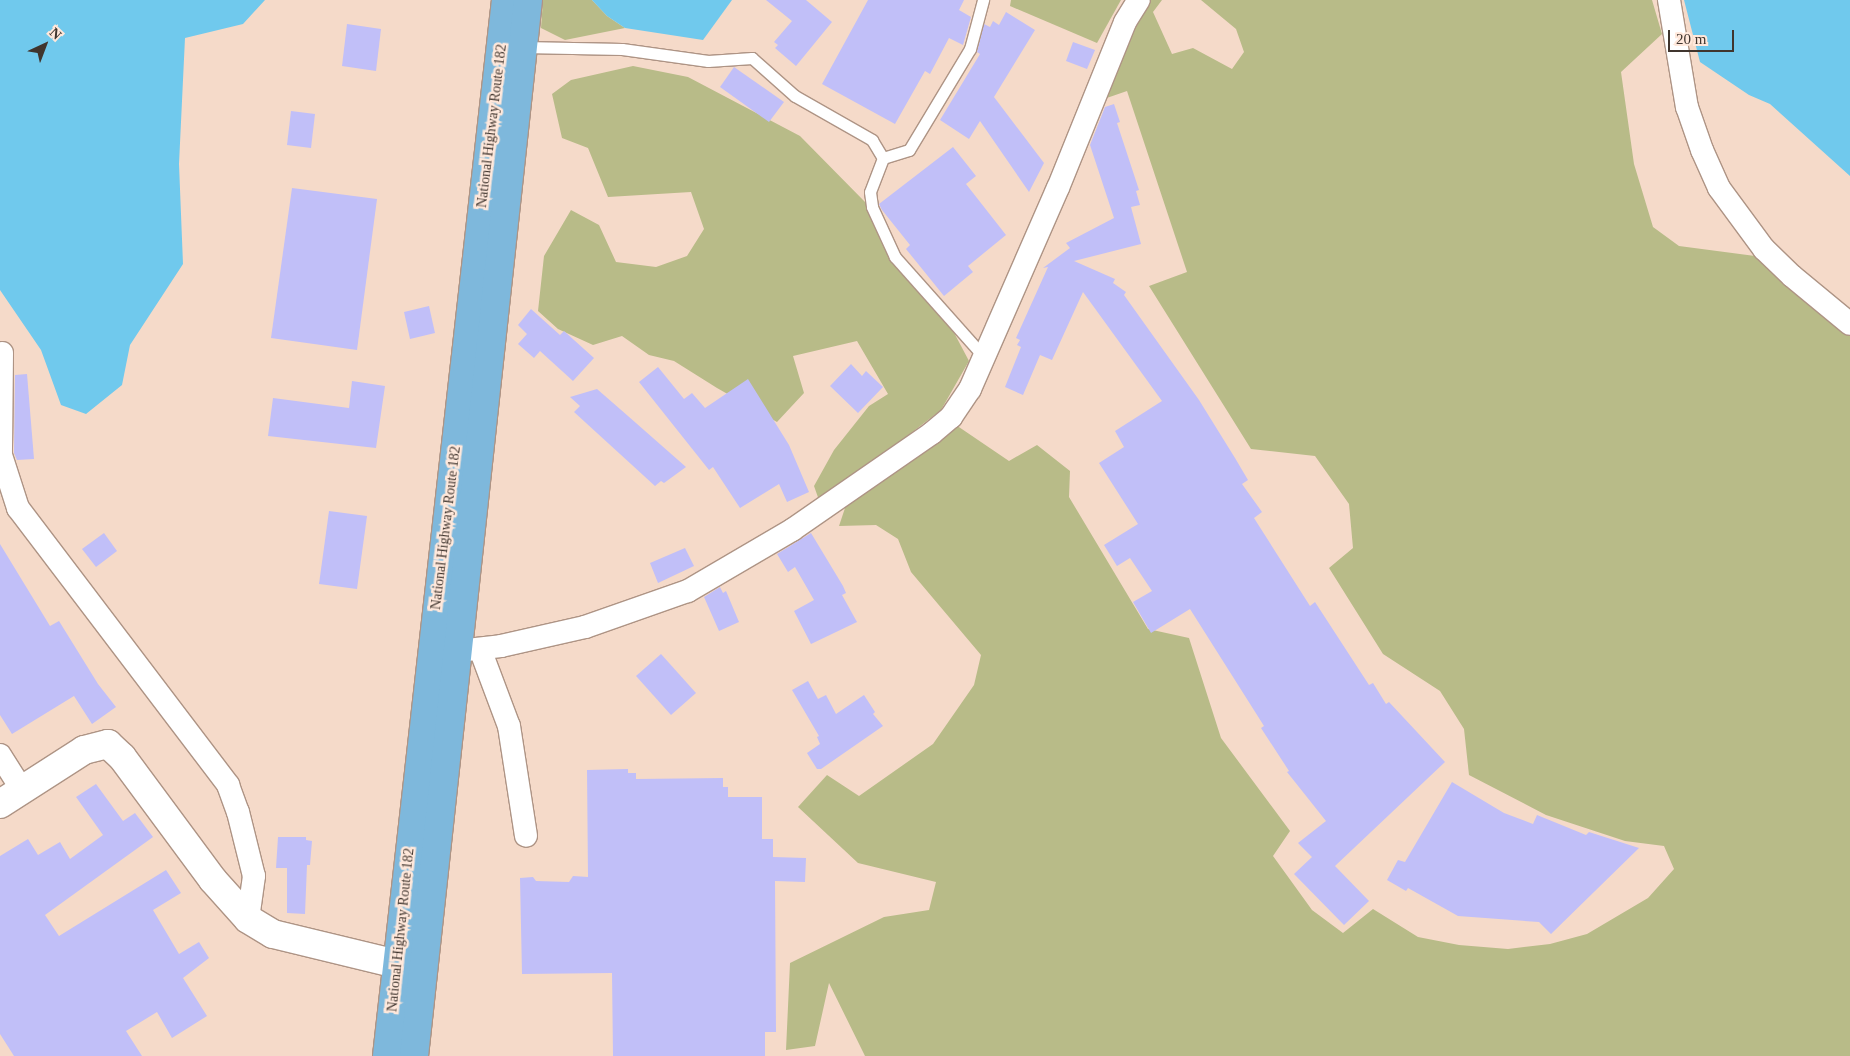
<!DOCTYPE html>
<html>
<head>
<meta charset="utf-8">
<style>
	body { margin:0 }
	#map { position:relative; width:1850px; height:1056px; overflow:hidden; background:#f5dac9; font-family:"Times New Roman",serif }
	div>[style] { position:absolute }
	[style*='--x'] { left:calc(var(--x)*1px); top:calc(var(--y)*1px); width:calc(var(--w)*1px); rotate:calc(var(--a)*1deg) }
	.green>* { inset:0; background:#b8bb88 }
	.water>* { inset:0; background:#70c9ed }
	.building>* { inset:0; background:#c1bff8 }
	.roads { filter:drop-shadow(1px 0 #ae9485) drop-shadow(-1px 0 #ae9485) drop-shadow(0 1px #ae9485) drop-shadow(0 -1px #ae9485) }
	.service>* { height:11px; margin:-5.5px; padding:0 5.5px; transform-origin:5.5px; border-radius:5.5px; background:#fff }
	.minor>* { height:22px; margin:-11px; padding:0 11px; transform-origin:11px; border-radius:11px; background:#fff }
	.tertiary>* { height:28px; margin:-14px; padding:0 14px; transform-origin:14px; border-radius:14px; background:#fff }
	.trunk>* { height:28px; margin:-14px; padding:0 14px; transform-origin:14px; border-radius:14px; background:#7eb8dc }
	span { translate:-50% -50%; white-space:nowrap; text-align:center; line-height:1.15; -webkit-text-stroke:5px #ffe8db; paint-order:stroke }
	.street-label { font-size:14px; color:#40352e }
	.north { position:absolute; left:20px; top:20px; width:50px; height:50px; -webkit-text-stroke:4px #ffe8db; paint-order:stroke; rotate:43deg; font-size:14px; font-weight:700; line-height:20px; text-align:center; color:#40352e }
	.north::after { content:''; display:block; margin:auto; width:18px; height:22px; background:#40352e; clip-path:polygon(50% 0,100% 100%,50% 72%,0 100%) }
	.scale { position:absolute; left:1668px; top:30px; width:66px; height:22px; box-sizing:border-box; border:2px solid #40352e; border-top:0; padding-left:6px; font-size:15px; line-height:18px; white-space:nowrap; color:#40352e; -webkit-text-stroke:4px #ffe8db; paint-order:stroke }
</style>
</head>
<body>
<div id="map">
	<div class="green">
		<div style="clip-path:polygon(543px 0,592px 0,607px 16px,625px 28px,565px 40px,541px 28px)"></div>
		<div style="clip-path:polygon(1011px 0,1121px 0,1097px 43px,1010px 6px)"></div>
		<div style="clip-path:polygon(1146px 0,1162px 0,1153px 12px,1172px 54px,1193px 48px,1232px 69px,1244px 52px,1236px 29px,1201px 0,1652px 0,1662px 34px,1621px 72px,1634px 164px,1653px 227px,1679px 246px,1755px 256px,1850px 333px,1850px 1056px,865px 1056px,829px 983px,815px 1046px,786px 1050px,790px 963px,884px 917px,929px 910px,936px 882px,858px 863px,798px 807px,827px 775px,859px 796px,933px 744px,974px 685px,981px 655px,911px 572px,898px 539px,876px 525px,839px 526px,847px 502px,953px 423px,1009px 461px,1037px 445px,1070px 471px,1069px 497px,1148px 629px,1189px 638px,1221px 738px,1290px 831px,1273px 856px,1312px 910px,1343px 933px,1373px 909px,1418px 937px,1459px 945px,1508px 949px,1550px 944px,1587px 934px,1648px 898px,1674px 869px,1664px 846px,1625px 841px,1546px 815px,1469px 775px,1464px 729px,1440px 691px,1383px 654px,1329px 568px,1353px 548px,1349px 504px,1315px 456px,1251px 449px,1149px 286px,1187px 272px,1127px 91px,1098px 101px)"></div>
		<div style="clip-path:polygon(633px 66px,688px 77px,800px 136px,866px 203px,890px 257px,951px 327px,969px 361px,941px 410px,820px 503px,814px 486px,834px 450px,869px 406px,888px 394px,857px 341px,793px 356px,804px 393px,777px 422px,717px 388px,674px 361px,649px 355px,622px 336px,593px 345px,558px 329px,538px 311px,544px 256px,571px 210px,599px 225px,616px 262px,656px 267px,687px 256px,704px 229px,691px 192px,608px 197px,588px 148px,562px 138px,552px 94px,571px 80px)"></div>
	</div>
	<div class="water">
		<div style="clip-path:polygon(0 0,265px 0,243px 24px,185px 38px,179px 164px,183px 264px,130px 345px,122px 385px,86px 414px,61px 405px,41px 350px,0 290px)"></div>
		<div style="clip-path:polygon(592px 0,732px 0,703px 40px,625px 28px,607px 16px)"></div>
		<div style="clip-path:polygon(1684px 0,1850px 0,1850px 176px,1770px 104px,1749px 95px,1700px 62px)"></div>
	</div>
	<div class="building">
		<div style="clip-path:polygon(766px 0,806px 0,832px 22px,796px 66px,775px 48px,778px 45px,774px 42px,792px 21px)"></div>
		<div style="clip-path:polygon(868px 0,964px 0,959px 10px,971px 17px,963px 45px,949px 38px,930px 74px,925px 71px,895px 124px,822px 84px)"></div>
		<div style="clip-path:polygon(1006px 12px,1035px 30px,994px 97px,1044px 163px,1029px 192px,980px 121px,969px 139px,940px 120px,980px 54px,977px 52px,984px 24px,990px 27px,993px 21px,999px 25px)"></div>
		<div style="clip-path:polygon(347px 24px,381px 29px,376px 71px,342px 66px)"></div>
		<div style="clip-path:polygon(1073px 42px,1095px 50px,1087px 69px,1066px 61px)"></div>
		<div style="clip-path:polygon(734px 67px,784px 102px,769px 122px,720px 87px)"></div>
		<div style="clip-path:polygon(1114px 104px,1120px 122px,1117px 123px,1139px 190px,1136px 191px,1140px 205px,1131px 207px,1141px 244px,1074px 261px,1115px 279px,1113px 283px,1126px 292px,1124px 295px,1199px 400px,1235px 458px,1248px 480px,1242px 484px,1262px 512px,1254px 518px,1310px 606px,1315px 602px,1369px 685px,1373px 683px,1386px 704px,1389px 702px,1445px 762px,1335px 866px,1369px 901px,1344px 925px,1294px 874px,1312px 857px,1298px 843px,1326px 821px,1287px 772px,1289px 771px,1261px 728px,1264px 726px,1190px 609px,1151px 633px,1133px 602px,1152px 591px,1130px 558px,1117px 566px,1104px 545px,1138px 524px,1099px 463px,1124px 447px,1115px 431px,1162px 401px,1083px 292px,1052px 360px,1040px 355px,1023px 395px,1005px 387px,1021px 347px,1017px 345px,1020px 340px,1016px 338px,1048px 267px,1043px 268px,1070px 248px,1066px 243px,1114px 218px,1090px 145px,1105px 107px)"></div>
		<div style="clip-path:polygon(291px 111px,315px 114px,311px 148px,287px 145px)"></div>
		<div style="clip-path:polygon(953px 147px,976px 176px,966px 184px,1006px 235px,968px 266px,973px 272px,944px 296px,906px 249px,910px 245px,882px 210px,879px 204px)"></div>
		<div style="clip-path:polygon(292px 188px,377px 199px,357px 350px,271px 338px)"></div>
		<div style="clip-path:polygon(429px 306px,435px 333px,410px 339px,404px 312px)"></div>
		<div style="clip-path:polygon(531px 309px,560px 335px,564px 331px,594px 358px,573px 381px,540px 351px,534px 358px,518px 344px,527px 334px,518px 325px)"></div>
		<div style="clip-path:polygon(851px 364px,862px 376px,866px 371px,883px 387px,858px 413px,830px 386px)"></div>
		<div style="clip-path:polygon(658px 367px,684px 399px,692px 393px,705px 408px,748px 379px,789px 445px,809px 492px,787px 502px,779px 484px,740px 508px,713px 467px,709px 470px,639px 382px)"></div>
		<div style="clip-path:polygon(27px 374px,34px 459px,17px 460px,14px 453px,15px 375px)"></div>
		<div style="clip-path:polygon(352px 381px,385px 386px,376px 448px,268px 436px,273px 398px,349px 408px)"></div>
		<div style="clip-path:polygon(597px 389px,628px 416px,686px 467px,664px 483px,661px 481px,655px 486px,574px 412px,580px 406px,570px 397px)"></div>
		<div style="clip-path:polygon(329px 511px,367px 516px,357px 589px,319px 584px)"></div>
		<div style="clip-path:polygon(104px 533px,117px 551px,96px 567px,82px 549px)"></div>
		<div style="clip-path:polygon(811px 533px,843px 586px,846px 593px,842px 595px,857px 622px,811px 644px,794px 611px,814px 600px,795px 567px,788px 572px,777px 554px)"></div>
		<div style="clip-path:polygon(0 544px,50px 626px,59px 621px,98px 684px,116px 707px,92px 724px,74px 696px,12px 734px,0 715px)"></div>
		<div style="clip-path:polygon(685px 548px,694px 566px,658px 583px,650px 563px)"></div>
		<div style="clip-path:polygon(720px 587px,723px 593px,726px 591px,739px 622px,719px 631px,704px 597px)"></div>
		<div style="clip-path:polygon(661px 654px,696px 693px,671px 715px,636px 676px)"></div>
		<div style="clip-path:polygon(808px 681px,818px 699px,826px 695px,836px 714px,864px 695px,875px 712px,873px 714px,883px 726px,821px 769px,817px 769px,807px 753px,820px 744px,817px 737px,819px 736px,792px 690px)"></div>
		<div style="clip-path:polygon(628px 769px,628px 773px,636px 773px,636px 779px,723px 778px,723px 787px,728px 787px,728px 797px,762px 797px,762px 839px,773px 839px,773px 857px,806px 858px,805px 882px,775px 881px,776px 1032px,765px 1032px,765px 1056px,613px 1056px,612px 973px,522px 974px,520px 878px,533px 877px,536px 881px,569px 882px,573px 876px,588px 877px,587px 770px)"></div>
		<div style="clip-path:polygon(1452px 782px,1504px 813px,1533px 824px,1537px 815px,1586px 835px,1589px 832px,1639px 848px,1551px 934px,1539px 922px,1458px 916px,1408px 888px,1406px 891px,1387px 880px,1398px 860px,1405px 862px)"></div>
		<div style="clip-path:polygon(96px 784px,123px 821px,135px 813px,153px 837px,45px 915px,59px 936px,166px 870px,181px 893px,153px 910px,179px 954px,199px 942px,209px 958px,183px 978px,207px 1016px,172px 1038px,157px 1012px,126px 1031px,142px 1056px,14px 1056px,0 1034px,0 856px,28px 839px,38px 855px,60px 842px,70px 859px,103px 835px,76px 797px)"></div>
		<div style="clip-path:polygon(278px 837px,306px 837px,306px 840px,312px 841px,310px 865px,307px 865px,305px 914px,287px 913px,287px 868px,276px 868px)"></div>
	</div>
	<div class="roads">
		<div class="service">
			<div style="--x:523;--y:47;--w:99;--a:1.2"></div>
			<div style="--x:622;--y:49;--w:87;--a:7.9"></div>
			<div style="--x:708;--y:61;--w:44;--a:-3.9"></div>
			<div style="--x:752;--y:58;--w:57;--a:41.5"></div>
			<div style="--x:795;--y:96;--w:89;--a:29.7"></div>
			<div style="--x:872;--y:140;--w:21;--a:59"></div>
			<div style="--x:883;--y:158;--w:36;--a:111"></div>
			<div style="--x:870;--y:192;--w:15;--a:82"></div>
			<div style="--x:872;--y:207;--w:55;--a:65.3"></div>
			<div style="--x:895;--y:257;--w:134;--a:48.3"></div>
			<div style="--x:883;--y:158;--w:27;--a:-17"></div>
			<div style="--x:909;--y:150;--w:118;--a:-58.9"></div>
			<div style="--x:970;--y:49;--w:51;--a:-75.1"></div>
		</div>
		<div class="minor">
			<div style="--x:1669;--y:0;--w:109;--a:80.5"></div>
			<div style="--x:1687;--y:107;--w:46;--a:70.8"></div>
			<div style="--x:1702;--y:150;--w:42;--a:65.9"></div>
			<div style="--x:1719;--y:188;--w:76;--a:53.6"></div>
			<div style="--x:1764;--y:249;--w:39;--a:44"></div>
			<div style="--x:1792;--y:276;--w:75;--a:39.6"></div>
			<div style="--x:2;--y:353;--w:102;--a:90.6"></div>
			<div style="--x:1;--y:455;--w:56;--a:72.2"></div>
			<div style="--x:18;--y:508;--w:348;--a:52.8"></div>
			<div style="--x:228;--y:785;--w:29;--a:70"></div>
			<div style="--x:238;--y:812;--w:66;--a:76"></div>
			<div style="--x:254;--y:876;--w:43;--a:97.9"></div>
			<div style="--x:480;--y:649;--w:82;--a:69.4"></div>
			<div style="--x:509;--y:726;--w:111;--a:81.2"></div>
			<div style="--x:442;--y:650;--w:16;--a:4"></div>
			<div style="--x:458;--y:651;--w:43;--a:-6.6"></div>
			<div style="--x:501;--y:646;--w:86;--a:-12.7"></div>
			<div style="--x:585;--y:627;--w:109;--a:-19.3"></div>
			<div style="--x:688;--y:591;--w:121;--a:-30.4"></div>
			<div style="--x:792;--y:530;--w:170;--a:-34.7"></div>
			<div style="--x:932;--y:433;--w:25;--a:-40"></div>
			<div style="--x:951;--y:417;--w:34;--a:-56"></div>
			<div style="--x:970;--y:389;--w:219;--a:-66.4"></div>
			<div style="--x:1058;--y:188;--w:179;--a:-68"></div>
			<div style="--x:1125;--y:22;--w:26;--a:-58"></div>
			<div style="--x:0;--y:755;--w:41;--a:57.8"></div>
		</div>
		<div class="tertiary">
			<div style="--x:0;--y:804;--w:100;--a:-32.7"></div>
			<div style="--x:84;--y:750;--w:25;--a:-14"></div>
			<div style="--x:108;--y:744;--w:19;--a:43"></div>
			<div style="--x:122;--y:757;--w:153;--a:53.5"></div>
			<div style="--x:213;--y:880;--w:52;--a:48.1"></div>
			<div style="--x:248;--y:919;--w:29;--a:31"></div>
			<div style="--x:273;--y:934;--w:128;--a:13.6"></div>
			<div style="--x:397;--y:964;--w:23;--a:7"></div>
		</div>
		<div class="trunk">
			<div style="--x:387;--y:1056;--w:1063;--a:-83.57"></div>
			<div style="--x:414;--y:1056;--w:1062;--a:-83.84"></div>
		</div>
	</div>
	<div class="street-label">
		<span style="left:492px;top:126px;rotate:-83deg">National Highway Route 182</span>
		<span style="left:446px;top:528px;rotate:-83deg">National Highway Route 182</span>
		<span style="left:401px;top:930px;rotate:-84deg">National Highway Route 182</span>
	</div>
	<div class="north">N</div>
	<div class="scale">20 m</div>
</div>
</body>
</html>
